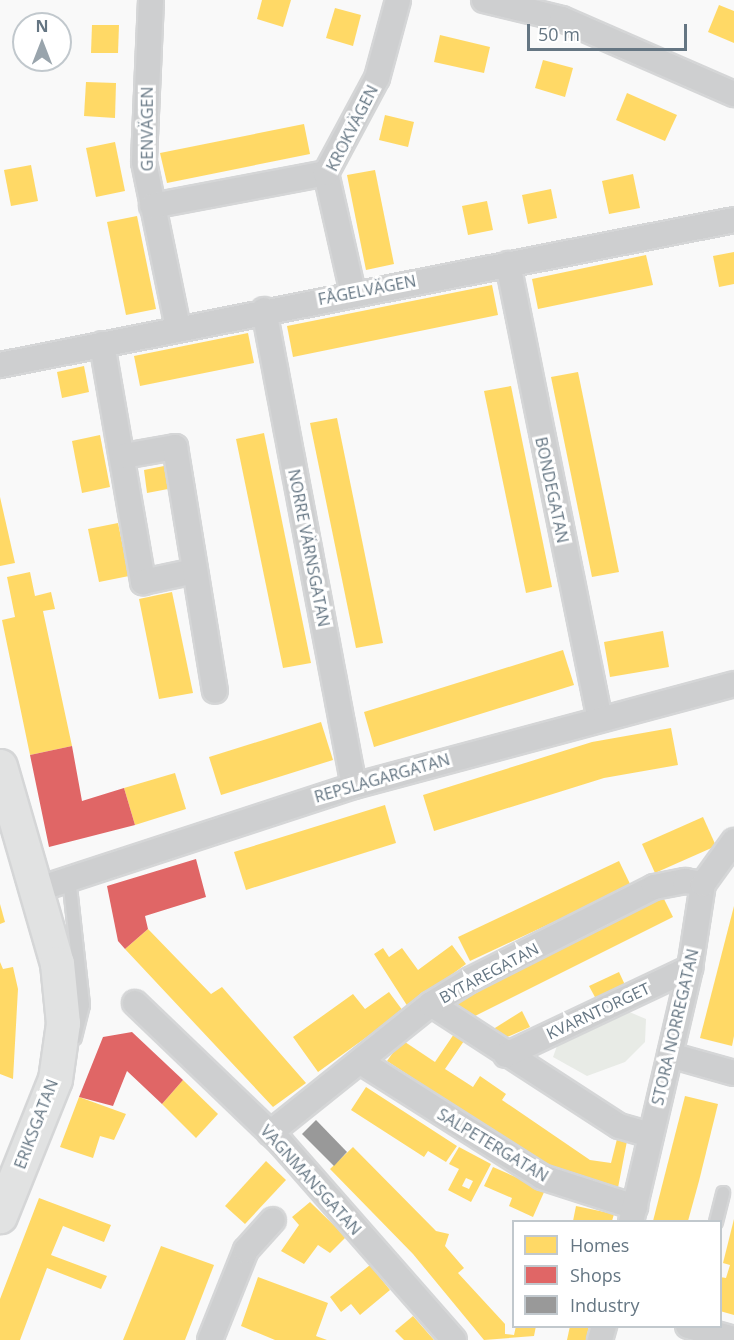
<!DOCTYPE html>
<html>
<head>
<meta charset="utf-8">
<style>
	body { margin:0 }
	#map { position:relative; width:734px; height:1340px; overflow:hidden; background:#f9f9f9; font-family:"Open Sans",sans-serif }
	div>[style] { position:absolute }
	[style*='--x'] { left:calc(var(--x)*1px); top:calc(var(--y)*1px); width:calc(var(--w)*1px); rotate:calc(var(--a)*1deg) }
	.green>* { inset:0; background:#e8ebe6 }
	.homes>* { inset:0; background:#ffd966 }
	.shops>* { inset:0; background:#e06666 }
	.industry>* { inset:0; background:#999 }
	.roads { filter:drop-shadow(2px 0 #d5d6d7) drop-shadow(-2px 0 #d5d6d7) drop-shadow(0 2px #d5d6d7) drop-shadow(0 -2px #d5d6d7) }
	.lane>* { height:12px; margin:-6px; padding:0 6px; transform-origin:6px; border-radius:6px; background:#cecfd0 }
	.street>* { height:24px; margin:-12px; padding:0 12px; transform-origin:12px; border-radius:12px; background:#cecfd0 }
	.secondary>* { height:33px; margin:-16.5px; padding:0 16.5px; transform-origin:16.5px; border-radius:16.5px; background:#e1e2e2 }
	span { translate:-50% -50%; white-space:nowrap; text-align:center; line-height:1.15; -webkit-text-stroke:6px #fff; paint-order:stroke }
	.street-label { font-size:16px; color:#657683 }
	.legend { position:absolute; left:512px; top:1220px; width:210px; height:108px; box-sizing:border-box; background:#fff; border:2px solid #c1c8cd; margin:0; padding:8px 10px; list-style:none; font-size:18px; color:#657683 }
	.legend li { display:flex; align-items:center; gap:12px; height:30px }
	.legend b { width:30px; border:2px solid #c1c8cd }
	.north { position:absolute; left:12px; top:12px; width:60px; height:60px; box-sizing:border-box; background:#fff; border:2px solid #c1c8cd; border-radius:50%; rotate:0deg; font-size:16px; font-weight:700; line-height:24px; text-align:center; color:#657683 }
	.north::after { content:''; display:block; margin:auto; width:21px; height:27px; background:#99a4ac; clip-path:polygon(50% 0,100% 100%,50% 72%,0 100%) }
	.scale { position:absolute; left:527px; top:24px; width:160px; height:27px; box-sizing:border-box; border:3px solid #657683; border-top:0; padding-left:8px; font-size:18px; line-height:21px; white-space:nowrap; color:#657683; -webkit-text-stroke:4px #fff; paint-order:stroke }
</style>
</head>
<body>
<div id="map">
	<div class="green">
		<div style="clip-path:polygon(627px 1011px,646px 1019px,645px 1042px,625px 1062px,587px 1076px,553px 1057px,557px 1046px)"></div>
	</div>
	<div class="homes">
		<div style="clip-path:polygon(262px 0,291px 0,283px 27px,257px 19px)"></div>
		<div style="clip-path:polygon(719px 5px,734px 11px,734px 43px,708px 32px)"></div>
		<div style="clip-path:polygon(335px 8px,361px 15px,353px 46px,326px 38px)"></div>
		<div style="clip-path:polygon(92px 25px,119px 25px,118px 53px,91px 53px)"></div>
		<div style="clip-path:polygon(440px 35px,490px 47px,484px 73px,434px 62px)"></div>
		<div style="clip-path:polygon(543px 60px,573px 68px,565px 97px,535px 88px)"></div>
		<div style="clip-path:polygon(86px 82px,116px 83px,115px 118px,84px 116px)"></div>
		<div style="clip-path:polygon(627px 93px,677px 115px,665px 141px,616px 120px)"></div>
		<div style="clip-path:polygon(385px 115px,414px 122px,408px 147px,379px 140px)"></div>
		<div style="clip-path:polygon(304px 124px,310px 154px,167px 183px,160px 153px)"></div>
		<div style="clip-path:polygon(115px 142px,125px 191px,96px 197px,86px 148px)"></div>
		<div style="clip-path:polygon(31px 165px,38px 201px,11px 206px,4px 170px)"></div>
		<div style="clip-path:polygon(375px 170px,394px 264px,366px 270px,347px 175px)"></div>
		<div style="clip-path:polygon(633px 174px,640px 208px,609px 214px,602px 181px)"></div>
		<div style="clip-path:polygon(551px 189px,557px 218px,528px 224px,522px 195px)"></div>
		<div style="clip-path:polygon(487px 201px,493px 230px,468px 235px,462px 206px)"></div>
		<div style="clip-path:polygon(137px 216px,156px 309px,126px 315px,107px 222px)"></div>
		<div style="clip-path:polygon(734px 252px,734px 284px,719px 287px,713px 256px)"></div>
		<div style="clip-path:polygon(646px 255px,653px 285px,538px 309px,532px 279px)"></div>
		<div style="clip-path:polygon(492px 285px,498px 315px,293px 357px,287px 326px)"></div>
		<div style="clip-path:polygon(248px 333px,254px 363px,140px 386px,134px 356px)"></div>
		<div style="clip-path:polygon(84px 366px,89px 392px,62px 398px,57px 372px)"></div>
		<div style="clip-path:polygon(578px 372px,619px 572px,592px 577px,551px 377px)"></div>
		<div style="clip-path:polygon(511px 386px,552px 587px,526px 593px,484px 391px)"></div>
		<div style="clip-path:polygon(337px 418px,383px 643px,356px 648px,310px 423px)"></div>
		<div style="clip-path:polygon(264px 433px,311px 663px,283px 668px,236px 439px)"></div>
		<div style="clip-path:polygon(100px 435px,110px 487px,82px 493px,72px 441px)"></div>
		<div style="clip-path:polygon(164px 466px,168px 489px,147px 493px,144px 470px)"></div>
		<div style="clip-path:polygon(0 497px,15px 563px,0 566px)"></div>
		<div style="clip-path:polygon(118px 523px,129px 576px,99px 582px,88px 529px)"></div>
		<div style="clip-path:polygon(30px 572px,35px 596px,51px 592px,55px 609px,43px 611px,72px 746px,30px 755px,2px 620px,15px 617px,7px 577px)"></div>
		<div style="clip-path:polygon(172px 592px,193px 693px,159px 699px,139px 599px)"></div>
		<div style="clip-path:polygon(663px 631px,669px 667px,610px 677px,604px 642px)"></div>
		<div style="clip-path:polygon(563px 650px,574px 685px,374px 747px,364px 712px)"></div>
		<div style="clip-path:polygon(321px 722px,333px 760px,221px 795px,209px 757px)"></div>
		<div style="clip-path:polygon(671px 728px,678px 765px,604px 778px,434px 831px,423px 795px,592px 742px)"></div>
		<div style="clip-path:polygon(175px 773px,186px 809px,135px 825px,124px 788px)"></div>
		<div style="clip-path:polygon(385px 805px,396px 843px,246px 890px,234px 852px)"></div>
		<div style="clip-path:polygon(703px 817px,716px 846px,655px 873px,642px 844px)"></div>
		<div style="clip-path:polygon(619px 861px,631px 886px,470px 961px,458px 937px)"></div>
		<div style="clip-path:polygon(663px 897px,673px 917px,467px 1020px,454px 1001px)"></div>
		<div style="clip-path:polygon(0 904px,5px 922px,0 924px)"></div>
		<div style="clip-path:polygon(734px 906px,734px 1036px,732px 1046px,700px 1038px)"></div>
		<div style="clip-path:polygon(148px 929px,211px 994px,222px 987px,306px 1083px,273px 1107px,125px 949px)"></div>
		<div style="clip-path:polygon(452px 945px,466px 964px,408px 1007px,374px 954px,383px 948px,389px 957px,402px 948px,418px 970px)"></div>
		<div style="clip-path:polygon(0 962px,3px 969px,13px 967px,18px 989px,13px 1079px,0 1074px)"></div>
		<div style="clip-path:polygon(619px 972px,625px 985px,596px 999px,589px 986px)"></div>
		<div style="clip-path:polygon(389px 992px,403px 1011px,318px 1072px,293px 1037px,353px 994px,365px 1009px)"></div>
		<div style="clip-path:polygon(522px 1011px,530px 1027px,498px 1041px,487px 1033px)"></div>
		<div style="clip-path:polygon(456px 1031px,466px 1038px,445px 1069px,473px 1087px,480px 1076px,506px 1094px,502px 1100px,590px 1160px,611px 1163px,618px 1135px,627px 1141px,617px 1193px,559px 1175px,387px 1061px,402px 1040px,435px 1062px)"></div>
		<div style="clip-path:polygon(183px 1080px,218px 1114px,196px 1138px,162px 1104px)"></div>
		<div style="clip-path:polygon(366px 1087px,457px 1146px,446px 1162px,428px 1151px,424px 1157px,351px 1110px)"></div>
		<div style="clip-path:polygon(685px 1096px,718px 1104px,699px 1181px,688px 1221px,653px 1221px)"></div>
		<div style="clip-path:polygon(79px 1097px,126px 1114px,114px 1140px,100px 1136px,93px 1158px,60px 1147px)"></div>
		<div style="clip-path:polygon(353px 1147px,436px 1231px,449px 1234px,445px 1246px,464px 1268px,458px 1273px,505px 1324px,505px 1334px,514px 1335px,516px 1326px,536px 1326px,534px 1336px,484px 1340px,413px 1254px,330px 1169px)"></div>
		<div style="clip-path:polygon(evenodd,459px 1147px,491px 1164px,471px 1202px,448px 1190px,459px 1169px,449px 1164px,459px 1147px,466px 1178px,473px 1181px,469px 1189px,462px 1186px,466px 1178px)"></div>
		<div style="clip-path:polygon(266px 1161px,286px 1180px,245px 1224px,225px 1206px)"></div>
		<div style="clip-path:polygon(493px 1167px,545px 1190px,533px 1217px,509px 1206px,512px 1198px,484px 1186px)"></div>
		<div style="clip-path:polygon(39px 1198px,111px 1225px,104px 1242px,63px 1226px,51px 1255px,107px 1276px,101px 1289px,47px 1268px,20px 1340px,0 1340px,0 1299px)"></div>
		<div style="clip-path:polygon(310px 1202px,346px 1237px,330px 1253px,318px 1245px,304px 1264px,281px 1251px,299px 1225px,292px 1217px)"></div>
		<div style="clip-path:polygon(576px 1206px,614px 1214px,612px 1221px,573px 1221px)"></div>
		<div style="clip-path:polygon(734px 1219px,734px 1315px,720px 1311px,720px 1277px,726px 1278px,730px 1265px,723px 1263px)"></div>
		<div style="clip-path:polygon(161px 1246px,214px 1265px,185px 1340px,123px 1340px)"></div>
		<div style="clip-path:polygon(370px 1265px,390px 1290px,360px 1315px,351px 1304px,341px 1312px,330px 1297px)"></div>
		<div style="clip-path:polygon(258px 1277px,328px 1303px,316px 1336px,327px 1340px,275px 1340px,241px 1326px)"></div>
		<div style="clip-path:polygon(413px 1316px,434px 1340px,404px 1340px,395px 1331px)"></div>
		<div style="clip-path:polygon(570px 1326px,589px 1326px,586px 1340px,567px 1340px)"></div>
	</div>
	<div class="shops">
		<div style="clip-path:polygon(72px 746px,82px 801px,124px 788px,135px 825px,49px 847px,30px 755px)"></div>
		<div style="clip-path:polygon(196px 859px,206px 897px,145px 916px,148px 929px,125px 949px,118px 941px,107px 886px)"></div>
		<div style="clip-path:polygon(132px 1032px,183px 1080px,162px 1104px,127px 1071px,113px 1106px,79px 1097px,103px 1037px)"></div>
	</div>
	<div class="industry">
		<div style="clip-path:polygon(316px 1120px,347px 1152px,334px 1166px,302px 1134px)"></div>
	</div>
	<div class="roads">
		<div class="lane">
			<div style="--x:69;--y:878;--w:128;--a:83.7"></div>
			<div style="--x:83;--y:1005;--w:34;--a:104"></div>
			<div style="--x:716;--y:1222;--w:30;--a:-76"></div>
		</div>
		<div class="street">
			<div style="--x:151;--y:0;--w:162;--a:92.5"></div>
			<div style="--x:144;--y:162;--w:169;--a:78.4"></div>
			<div style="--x:484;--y:0;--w:80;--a:13.7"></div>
			<div style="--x:562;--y:19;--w:188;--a:23.6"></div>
			<div style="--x:152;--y:206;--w:177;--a:-10.7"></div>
			<div style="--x:508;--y:264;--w:461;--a:78.6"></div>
			<div style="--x:353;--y:293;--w:123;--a:-102.7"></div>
			<div style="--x:326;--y:173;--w:108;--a:-61.8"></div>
			<div style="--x:377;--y:78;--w:81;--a:-74.9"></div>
			<div style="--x:264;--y:310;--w:484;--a:79.3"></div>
			<div style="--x:102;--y:344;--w:242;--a:80.2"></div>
			<div style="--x:143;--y:582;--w:53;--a:-11.9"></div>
			<div style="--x:0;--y:365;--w:748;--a:-11.17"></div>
			<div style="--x:124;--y:456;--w:52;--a:-10"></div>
			<div style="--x:175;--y:447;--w:247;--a:80.7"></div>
			<div style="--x:36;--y:890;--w:335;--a:-18.1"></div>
			<div style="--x:354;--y:786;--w:393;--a:-15"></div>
			<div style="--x:135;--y:1003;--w:202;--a:43.8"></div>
			<div style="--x:281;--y:1143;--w:262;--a:48.7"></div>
			<div style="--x:431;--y:1004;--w:224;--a:33"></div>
			<div style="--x:619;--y:1126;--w:33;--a:16"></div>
			<div style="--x:506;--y:1055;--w:204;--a:-25.3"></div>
			<div style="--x:670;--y:1055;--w:66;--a:15.7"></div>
			<div style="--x:361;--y:1062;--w:214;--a:32.4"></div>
			<div style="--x:542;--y:1177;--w:98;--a:17.9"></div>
			<div style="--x:270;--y:1133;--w:206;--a:-38.7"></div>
			<div style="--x:431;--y:1004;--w:46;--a:-31.6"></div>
			<div style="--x:470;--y:980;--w:206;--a:-26.8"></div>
			<div style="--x:654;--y:887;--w:32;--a:-11"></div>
			<div style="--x:685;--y:881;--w:18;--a:9"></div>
			<div style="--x:631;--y:1222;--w:261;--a:-76.9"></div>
			<div style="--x:690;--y:968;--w:85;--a:-81.2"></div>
			<div style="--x:703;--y:884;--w:53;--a:-54.2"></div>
			<div style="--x:688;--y:1326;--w:48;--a:15.8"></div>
			<div style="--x:210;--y:1340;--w:97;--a:-68.2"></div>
			<div style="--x:246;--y:1250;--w:40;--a:-48"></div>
			<div style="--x:600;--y:1340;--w:15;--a:-74"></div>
		</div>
		<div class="secondary">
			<div style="--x:0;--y:766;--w:205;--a:73.9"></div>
			<div style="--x:57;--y:963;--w:60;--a:84.3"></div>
			<div style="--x:63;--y:1023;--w:57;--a:98.1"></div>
			<div style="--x:55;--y:1079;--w:148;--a:111.9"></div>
		</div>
	</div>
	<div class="street-label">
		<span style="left:352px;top:128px;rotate:-63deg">KROKVÄGEN</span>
		<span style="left:147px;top:129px;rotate:-90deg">GENVÄGEN</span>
		<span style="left:367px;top:290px;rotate:-11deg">FÅGELVÄGEN</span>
		<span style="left:552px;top:490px;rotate:78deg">BONDEGATAN</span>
		<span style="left:309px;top:548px;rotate:79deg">NORRE VÄRNSGATAN</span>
		<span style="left:382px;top:778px;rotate:-16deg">REPSLAGARGATAN</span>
		<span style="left:489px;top:973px;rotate:-28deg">BYTAREGATAN</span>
		<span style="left:598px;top:1011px;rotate:-25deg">KVARNTORGET</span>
		<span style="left:675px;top:1027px;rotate:-77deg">STORA NORREGATAN</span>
		<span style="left:36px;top:1124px;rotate:-69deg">ERIKSGATAN</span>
		<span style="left:493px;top:1145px;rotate:31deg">SALPETERGATAN</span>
		<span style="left:311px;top:1180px;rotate:48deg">VAGNMANSGATAN</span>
	</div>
	<ul class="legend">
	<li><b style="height:16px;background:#ffd966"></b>Homes</li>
	<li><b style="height:16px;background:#e06666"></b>Shops</li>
	<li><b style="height:16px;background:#999"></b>Industry</li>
	</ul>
	<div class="north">N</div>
	<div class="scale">50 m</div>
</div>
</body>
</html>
